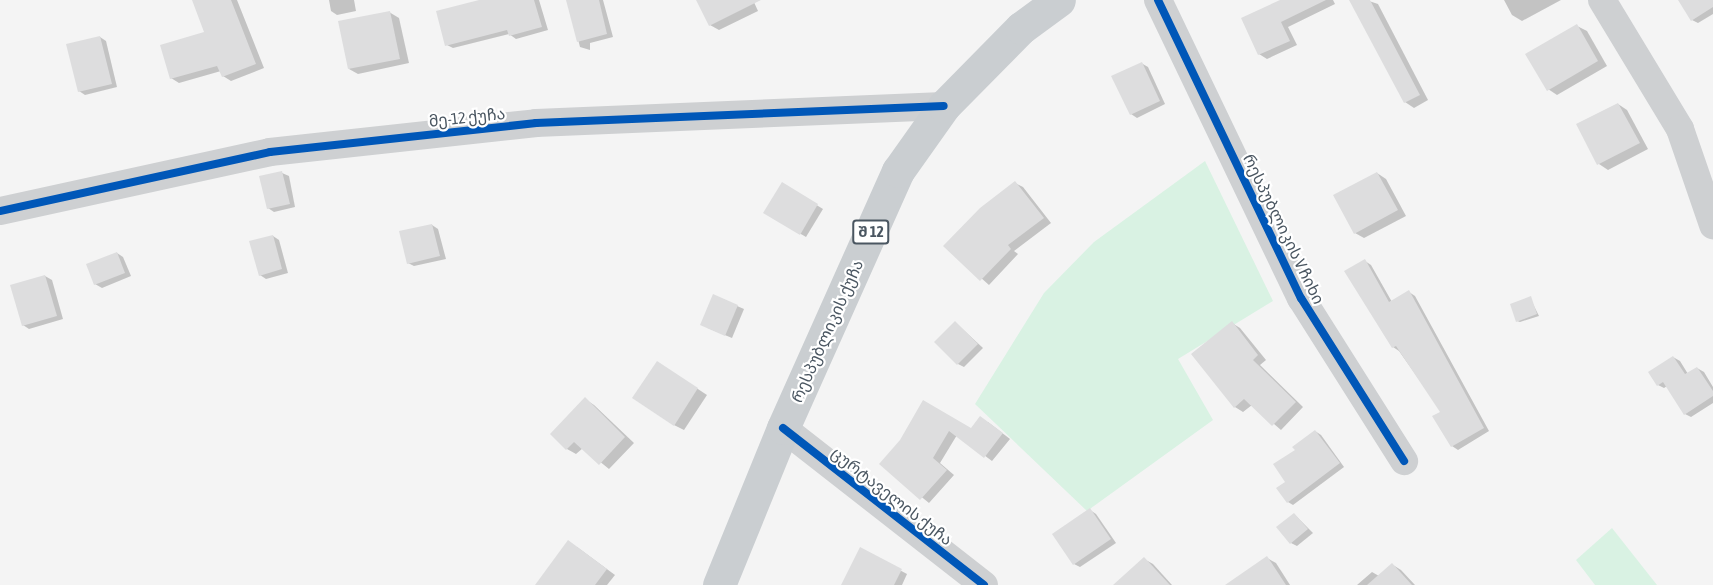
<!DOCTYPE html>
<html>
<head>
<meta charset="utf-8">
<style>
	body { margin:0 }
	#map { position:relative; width:1713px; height:585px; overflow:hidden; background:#f4f4f4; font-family:"Asap Condensed","Noto Sans Georgian",sans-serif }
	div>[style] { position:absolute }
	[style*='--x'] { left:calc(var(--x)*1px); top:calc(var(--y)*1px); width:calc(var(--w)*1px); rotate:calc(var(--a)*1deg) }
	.green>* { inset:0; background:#d9f2e3 }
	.shadow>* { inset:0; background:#0003 }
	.building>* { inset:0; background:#ddddde }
	.minor>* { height:28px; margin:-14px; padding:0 14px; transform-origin:14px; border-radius:14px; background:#ced0d2 }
	.major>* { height:33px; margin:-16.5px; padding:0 16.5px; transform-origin:16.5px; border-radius:16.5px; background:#caced1 }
	.cycleway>* { height:8px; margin:-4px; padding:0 4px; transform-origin:4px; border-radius:4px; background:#0057b8 }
	span { translate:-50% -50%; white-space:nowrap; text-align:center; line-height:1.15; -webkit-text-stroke:4.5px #fff; paint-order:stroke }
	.shield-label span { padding:2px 4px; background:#fff; border:2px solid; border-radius:4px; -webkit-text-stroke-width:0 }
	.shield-label { font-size:15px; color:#4a5661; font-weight:700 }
	.street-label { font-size:16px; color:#4a5661 }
</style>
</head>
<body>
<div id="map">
	<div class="green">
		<div style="clip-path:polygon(1205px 161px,1273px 301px,1178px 359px,1213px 420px,1087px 511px,975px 404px,1044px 293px,1094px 242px)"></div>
		<div style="clip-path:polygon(1612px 528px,1657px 585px,1595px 585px,1576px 560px)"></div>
	</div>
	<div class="shadow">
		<div style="clip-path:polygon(204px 0,237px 0,264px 68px,231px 81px,223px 76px,221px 71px,179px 83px,171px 78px,206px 33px)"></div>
		<div style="clip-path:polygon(329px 0,354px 0,356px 11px,337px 15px,331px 11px)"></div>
		<div style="clip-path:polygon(493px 0,539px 0,548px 30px,516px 39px,509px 34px,453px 48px,447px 45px)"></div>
		<div style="clip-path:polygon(568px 0,603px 0,613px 37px,590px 43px,590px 50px,580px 47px)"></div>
		<div style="clip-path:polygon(698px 0,753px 0,758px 11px,719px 30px,710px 25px)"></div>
		<div style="clip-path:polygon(1284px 0,1333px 0,1335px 4px,1288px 27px,1297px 45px,1267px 59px,1259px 54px)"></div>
		<div style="clip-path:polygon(1366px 0,1378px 4px,1428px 100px,1414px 108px,1405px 102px)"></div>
		<div style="clip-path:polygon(1504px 0,1561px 0,1522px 21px,1512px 15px)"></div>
		<div style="clip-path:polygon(1680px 0,1713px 0,1713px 14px,1698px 23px,1692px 20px)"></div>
		<div style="clip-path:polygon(389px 12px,399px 18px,409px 63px,358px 74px,349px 69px)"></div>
		<div style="clip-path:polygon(1577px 26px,1587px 31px,1607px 66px,1557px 95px,1548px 89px)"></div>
		<div style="clip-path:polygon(100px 37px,106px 41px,117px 87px,85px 95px,79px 91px)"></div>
		<div style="clip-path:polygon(1141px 63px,1148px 67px,1165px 104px,1137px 118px,1131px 114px)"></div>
		<div style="clip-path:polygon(1618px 104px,1627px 110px,1648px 149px,1608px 170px,1599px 164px)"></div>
		<div style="clip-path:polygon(282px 173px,289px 176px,295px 207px,274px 212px,268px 208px)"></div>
		<div style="clip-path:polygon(1377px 173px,1386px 179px,1406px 216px,1364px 238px,1355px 233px)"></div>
		<div style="clip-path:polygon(1015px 183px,1023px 187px,1051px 223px,1014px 251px,1018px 254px,989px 285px,945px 246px)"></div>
		<div style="clip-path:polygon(782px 184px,823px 209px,806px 237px,765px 213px)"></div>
		<div style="clip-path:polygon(432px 225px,438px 229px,446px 259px,414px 266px,408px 263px)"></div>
		<div style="clip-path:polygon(273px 236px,279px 240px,288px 273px,266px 279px,260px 275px)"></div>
		<div style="clip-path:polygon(117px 253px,123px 257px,131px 276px,102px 288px,95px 284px)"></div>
		<div style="clip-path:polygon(1365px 261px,1371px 265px,1392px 302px,1409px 292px,1415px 296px,1489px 431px,1458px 450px,1452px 446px,1442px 412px,1399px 351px,1393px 347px)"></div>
		<div style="clip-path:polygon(45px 276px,52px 280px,63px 319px,29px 329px,23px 325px)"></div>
		<div style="clip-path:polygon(714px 296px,744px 309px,732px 338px,708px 328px)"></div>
		<div style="clip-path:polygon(1530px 298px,1539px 316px,1520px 322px,1517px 321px)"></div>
		<div style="clip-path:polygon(956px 323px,983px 348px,964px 367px,958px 364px)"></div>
		<div style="clip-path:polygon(1232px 323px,1240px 328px,1266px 360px,1260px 365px,1303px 407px,1281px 430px,1252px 405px,1243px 412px,1235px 407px)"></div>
		<div style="clip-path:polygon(1673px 357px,1680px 361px,1688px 374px,1697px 368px,1704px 372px,1713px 387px,1713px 403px,1691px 417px,1685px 414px,1667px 386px,1664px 388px,1658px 385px)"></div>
		<div style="clip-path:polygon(666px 368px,707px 395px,684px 430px,674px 425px)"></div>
		<div style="clip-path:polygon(585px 399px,594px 405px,634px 443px,609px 469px,583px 448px,576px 454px,567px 449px,552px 434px)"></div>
		<div style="clip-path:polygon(924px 402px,971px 430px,988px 422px,1010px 439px,992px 461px,957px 435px,940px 463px,954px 475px,929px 503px,881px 464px,901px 441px)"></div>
		<div style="clip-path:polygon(1315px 431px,1321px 435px,1344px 467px,1293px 505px,1288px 502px,1287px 482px,1298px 450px)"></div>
		<div style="clip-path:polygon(1090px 510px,1096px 514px,1116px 543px,1080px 567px,1074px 564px)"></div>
		<div style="clip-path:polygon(1294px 514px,1313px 533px,1297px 546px,1291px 543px)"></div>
		<div style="clip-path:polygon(577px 547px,615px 575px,607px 585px,537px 585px)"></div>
		<div style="clip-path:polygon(860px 549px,907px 574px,902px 585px,850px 585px)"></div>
		<div style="clip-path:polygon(1267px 558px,1276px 563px,1290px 585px,1227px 585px)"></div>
		<div style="clip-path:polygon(1144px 559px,1153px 564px,1172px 585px,1115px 585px)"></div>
		<div style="clip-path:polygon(1393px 565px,1401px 570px,1415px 585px,1357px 585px,1372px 572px,1379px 576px)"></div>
	</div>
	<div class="building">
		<div style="clip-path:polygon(192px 0,231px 0,256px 64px,222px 77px,217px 66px,170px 79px,160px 45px,204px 32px)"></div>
		<div style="clip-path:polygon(479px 0,534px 0,542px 27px,509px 36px,507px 30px,445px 46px,436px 11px)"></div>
		<div style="clip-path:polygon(566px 0,599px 0,607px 34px,577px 42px)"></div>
		<div style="clip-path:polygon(696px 0,761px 0,709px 26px)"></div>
		<div style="clip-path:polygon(1280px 0,1326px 0,1281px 22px,1290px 41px,1258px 55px,1241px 18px)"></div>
		<div style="clip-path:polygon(1349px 0,1370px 0,1420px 95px,1404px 103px)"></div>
		<div style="clip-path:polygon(1678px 0,1713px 0,1713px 7px,1691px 21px)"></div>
		<div style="clip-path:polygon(390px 11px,400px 59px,348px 69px,338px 21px)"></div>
		<div style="clip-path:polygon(1577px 24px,1598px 61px,1547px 91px,1525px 54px)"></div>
		<div style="clip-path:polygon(100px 36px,112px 84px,78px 92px,66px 44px)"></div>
		<div style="clip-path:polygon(1142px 62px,1160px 101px,1130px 115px,1111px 76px)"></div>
		<div style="clip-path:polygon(1618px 103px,1640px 143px,1597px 165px,1576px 124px)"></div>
		<div style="clip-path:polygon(282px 171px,290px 204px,267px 209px,259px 176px)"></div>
		<div style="clip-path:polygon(1377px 172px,1398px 210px,1354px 234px,1333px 195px)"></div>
		<div style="clip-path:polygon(1015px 181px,1044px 218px,1008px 245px,1011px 249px,980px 281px,943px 246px,980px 208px)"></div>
		<div style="clip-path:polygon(782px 182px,818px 204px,800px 235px,763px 213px)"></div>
		<div style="clip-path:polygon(432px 224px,440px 256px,407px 264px,399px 231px)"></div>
		<div style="clip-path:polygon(273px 235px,282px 269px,259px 276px,249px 241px)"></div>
		<div style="clip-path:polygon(117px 252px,125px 273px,94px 285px,86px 264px)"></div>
		<div style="clip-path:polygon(1365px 259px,1389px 302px,1409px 290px,1484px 428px,1451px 447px,1432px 416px,1440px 412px,1396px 346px,1392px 348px,1344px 271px)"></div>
		<div style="clip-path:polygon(45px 275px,57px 316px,22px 326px,10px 285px)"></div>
		<div style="clip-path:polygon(713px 294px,738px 305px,725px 336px,700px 325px)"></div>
		<div style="clip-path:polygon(1531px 296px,1537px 314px,1516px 322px,1510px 304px)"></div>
		<div style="clip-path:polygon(955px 321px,978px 344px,957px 365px,934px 342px)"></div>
		<div style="clip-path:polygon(1232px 321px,1258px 355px,1253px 360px,1296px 402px,1272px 426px,1244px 399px,1234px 408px,1191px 354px)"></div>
		<div style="clip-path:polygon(1673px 356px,1685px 374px,1697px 367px,1713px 391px,1713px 396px,1684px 415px,1663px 382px,1657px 386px,1648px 372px)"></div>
		<div style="clip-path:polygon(657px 361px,698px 388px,674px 426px,632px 398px)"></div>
		<div style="clip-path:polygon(585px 397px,625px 437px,599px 465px,574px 442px,566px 450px,550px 434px)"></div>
		<div style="clip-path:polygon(923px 400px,971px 428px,980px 416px,1003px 433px,984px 458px,949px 431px,933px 458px,947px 470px,920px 500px,879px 464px,900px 440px)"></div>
		<div style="clip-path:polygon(1315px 430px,1340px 463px,1287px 503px,1276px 488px,1285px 482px,1273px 464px,1295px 450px,1292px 447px)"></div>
		<div style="clip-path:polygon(1090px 508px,1111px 539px,1073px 565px,1052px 534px)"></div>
		<div style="clip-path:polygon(1294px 513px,1308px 529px,1290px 544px,1276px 527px)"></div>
		<div style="clip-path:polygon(568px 540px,607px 569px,595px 585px,535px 585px)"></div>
		<div style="clip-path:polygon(860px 547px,902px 569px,894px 585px,841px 585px)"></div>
		<div style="clip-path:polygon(1267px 556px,1286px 585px,1225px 585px)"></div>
		<div style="clip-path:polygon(1144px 557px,1170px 585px,1113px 585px)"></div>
		<div style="clip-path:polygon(1392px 563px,1412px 585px,1367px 585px)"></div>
	</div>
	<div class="minor">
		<div style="--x:1158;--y:0;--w:331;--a:64.4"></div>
		<div style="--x:1301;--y:298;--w:193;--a:57.7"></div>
		<div style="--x:1602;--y:0;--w:151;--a:58.8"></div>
		<div style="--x:1680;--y:129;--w:102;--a:71"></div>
		<div style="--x:0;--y:211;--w:276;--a:-12.3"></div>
		<div style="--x:270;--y:152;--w:268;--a:-6.2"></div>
		<div style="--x:536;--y:123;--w:408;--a:-2.4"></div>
		<div style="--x:783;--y:428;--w:255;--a:38"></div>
	</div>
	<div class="major">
		<div style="--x:719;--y:585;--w:170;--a:-67.8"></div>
		<div style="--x:783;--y:428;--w:282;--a:-65.9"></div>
		<div style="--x:898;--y:171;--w:80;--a:-54.7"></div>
		<div style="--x:944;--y:106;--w:110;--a:-45.4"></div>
		<div style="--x:1021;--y:28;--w:47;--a:-36.4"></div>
	</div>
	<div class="cycleway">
		<div style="--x:1158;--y:0;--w:331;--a:64.4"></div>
		<div style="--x:1301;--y:298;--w:193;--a:57.7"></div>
		<div style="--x:0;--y:211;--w:276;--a:-12.3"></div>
		<div style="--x:270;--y:152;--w:268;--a:-6.2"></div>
		<div style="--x:536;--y:123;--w:408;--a:-2.4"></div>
		<div style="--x:783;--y:428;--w:255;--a:38"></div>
	</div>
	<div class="shield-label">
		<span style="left:871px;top:232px">შ 12</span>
	</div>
	<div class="street-label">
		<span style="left:467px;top:117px;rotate:-6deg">მე-12 ქუჩა</span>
		<span style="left:1284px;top:229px;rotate:64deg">რესპუბლიკის V ჩიხი</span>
		<span style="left:827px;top:331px;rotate:-66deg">რესპუბლიკის ქუჩა</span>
		<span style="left:892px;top:496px;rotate:38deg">ცურტაველის ქუჩა</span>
	</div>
</div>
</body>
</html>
